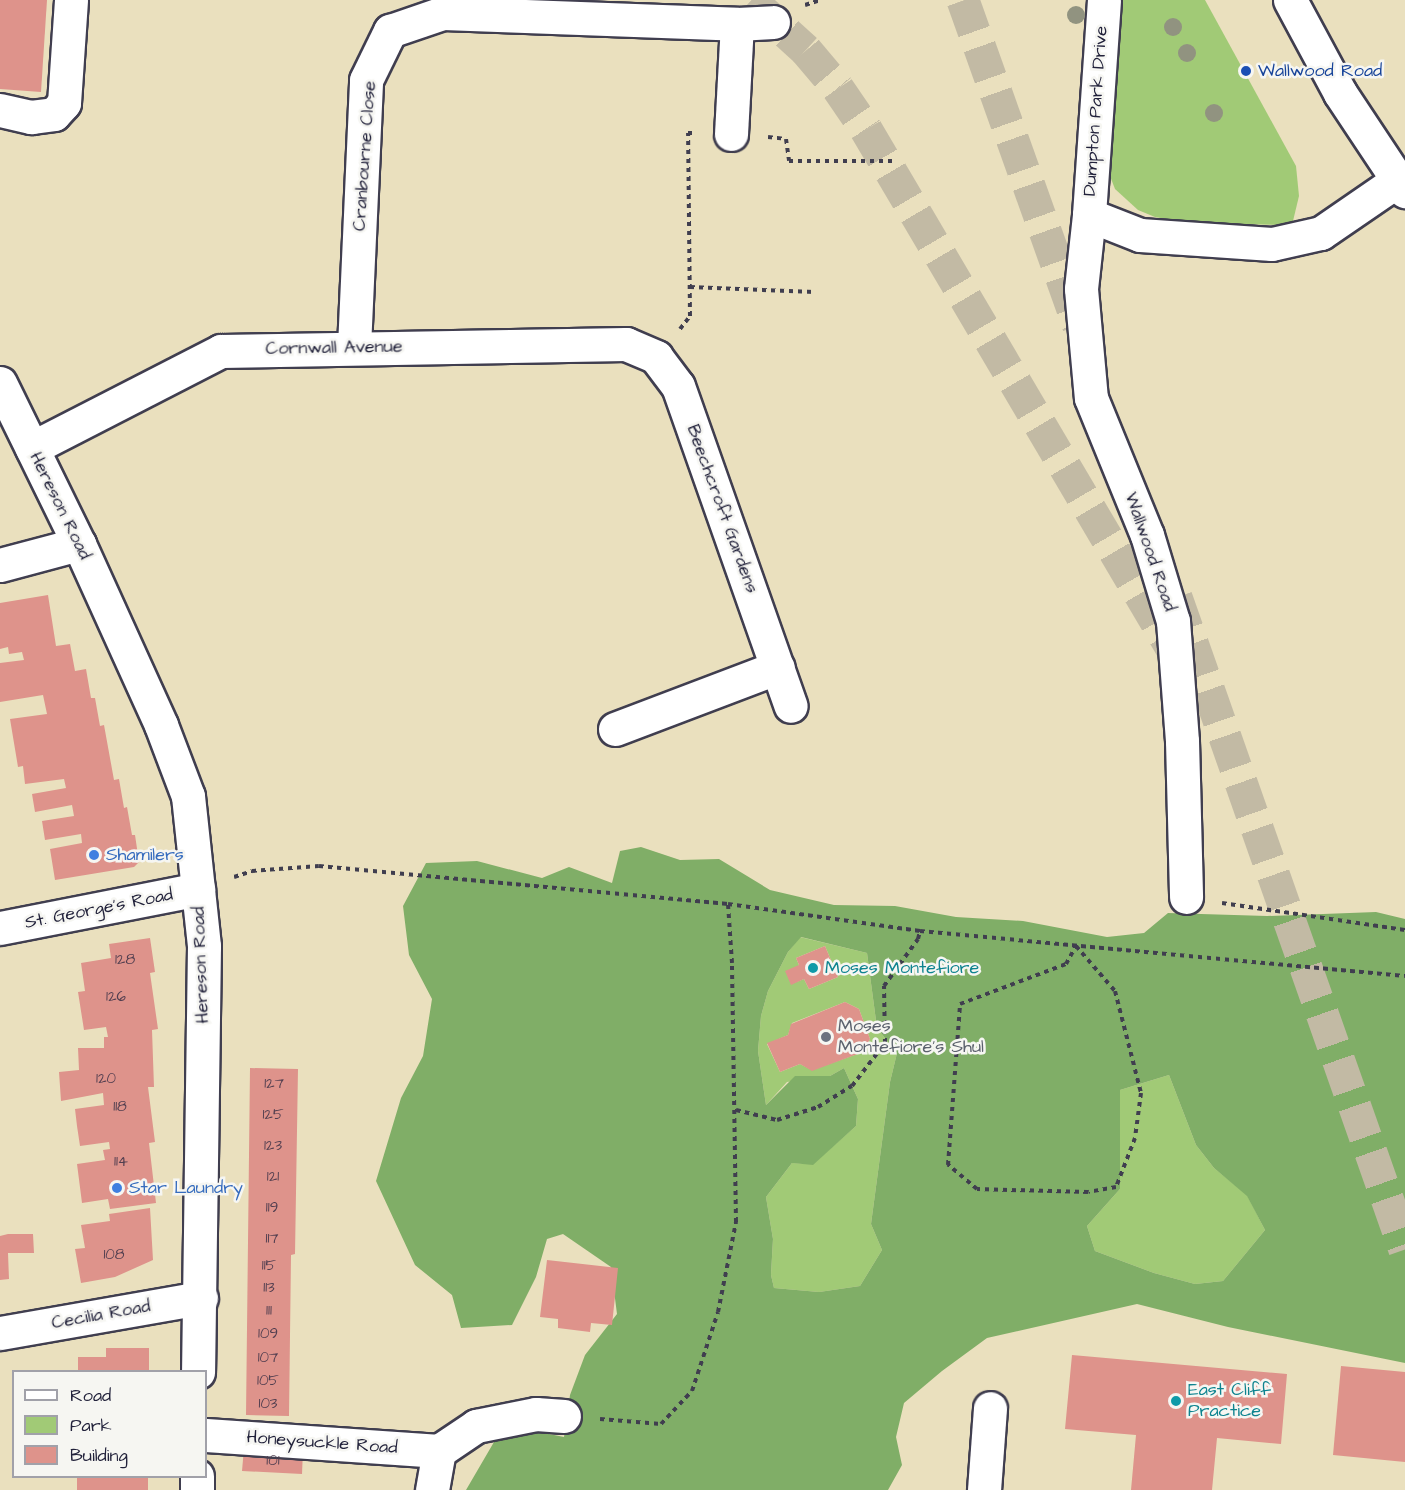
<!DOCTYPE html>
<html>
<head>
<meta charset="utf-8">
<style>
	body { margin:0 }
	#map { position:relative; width:1405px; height:1490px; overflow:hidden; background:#eae0be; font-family:"Architects Daughter",sans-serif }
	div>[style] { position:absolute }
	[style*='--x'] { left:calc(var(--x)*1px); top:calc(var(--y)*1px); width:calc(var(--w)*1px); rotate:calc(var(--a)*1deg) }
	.green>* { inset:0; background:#a1ca76 }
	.forest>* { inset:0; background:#80ae67 }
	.building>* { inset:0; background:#de938b }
	.minor-tunnel>* { height:33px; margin-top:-16.5px; transform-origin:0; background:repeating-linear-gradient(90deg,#c2baa4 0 33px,transparent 0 49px) }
	.path>* { height:4px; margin-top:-2px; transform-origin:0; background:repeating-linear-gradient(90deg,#403e4f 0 4.5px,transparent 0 9px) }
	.roads { filter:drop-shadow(2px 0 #403e4f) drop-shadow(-2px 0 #403e4f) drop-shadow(0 2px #403e4f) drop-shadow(0 -2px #403e4f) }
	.minor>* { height:33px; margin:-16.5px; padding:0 16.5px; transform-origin:16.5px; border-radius:16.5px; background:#fff }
	.major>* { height:33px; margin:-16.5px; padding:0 16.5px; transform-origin:16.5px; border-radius:16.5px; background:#fff }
	.trees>* { width:18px; height:18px; margin:-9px; border-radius:50%; background:#919380 }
	.dots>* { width:16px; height:16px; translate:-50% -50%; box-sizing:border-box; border:3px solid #f6f6f2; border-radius:50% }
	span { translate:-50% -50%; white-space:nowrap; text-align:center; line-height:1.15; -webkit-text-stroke:5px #f6f6f2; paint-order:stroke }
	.number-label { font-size:15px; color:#513e4f }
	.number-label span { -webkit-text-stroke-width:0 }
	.transit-label { font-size:18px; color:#164399 }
	.left { translate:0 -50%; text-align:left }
	.street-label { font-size:18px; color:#22223b }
	.shop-label { font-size:18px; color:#366cbe }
	.culture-label { font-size:18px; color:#0d838f }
	.worship-label { font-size:18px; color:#5b616d }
	.legend { position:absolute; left:12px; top:1370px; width:195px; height:108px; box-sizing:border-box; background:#f6f6f2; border:2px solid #a1a1a9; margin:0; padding:8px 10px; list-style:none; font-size:18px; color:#22223b }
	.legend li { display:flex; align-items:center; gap:12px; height:30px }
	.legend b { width:30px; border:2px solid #a1a1a9 }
</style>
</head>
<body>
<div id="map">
	<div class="green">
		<div style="clip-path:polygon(1121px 0,1205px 0,1296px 166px,1299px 196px,1293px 221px,1283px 225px,1187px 223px,1155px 217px,1138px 210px,1115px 189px,1103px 158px,1112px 57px)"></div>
		<div style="clip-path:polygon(evenodd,800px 937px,867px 953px,877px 1028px,897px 1053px,890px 1082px,871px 1224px,882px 1250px,860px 1286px,819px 1292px,774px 1288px,771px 1275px,773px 1239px,766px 1197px,792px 1163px,813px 1164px,856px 1126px,858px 1099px,844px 1068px,830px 1076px,787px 1082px,766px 1105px,758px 1051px,761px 1016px,768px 991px,788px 952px,800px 937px,825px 946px,838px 977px,809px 989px,804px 979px,791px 984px,799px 965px,796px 958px,825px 946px,800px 937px,845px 1002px,859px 1009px,870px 1039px,863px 1052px,812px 1070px,800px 1064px,780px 1072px,767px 1044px,788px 1035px,792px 1023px,845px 1002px)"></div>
		<div style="clip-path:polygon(1169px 1075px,1196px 1145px,1214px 1168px,1247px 1195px,1265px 1230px,1223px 1281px,1195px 1284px,1154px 1273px,1095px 1251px,1087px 1226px,1120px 1189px,1120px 1090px)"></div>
	</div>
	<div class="forest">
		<div style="clip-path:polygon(evenodd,641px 847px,680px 860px,719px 859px,770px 890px,834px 905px,895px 906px,956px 917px,1023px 921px,1107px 937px,1144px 933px,1168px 913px,1267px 916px,1376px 912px,1405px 919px,1405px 1363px,1228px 1327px,1137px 1304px,987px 1338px,942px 1371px,904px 1403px,896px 1437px,902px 1465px,888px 1490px,466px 1490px,494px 1442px,524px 1429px,564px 1437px,570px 1395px,585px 1355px,617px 1314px,611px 1267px,563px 1234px,547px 1239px,536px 1277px,512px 1325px,461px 1328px,452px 1295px,415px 1265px,376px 1181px,401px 1098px,423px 1056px,432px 999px,409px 955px,403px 906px,426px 863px,477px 861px,542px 878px,569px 867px,612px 883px,620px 851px,641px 847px,801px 937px,867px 953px,877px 1028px,897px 1053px,890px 1082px,871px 1224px,882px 1250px,860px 1286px,819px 1292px,774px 1288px,771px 1275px,773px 1239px,766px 1197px,792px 1163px,813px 1165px,856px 1126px,858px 1099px,844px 1068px,830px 1076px,795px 1076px,766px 1105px,758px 1051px,761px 1016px,768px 991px,788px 952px,801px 937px,641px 847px,1169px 1075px,1196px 1145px,1214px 1168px,1247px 1196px,1265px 1230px,1223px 1281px,1195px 1284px,1154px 1273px,1095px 1251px,1087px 1226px,1120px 1189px,1120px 1090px,1169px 1075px)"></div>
	</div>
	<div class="building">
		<div style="clip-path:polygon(0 0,47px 0,41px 92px,0 89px)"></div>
		<div style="clip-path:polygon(48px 595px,56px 646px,70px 644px,75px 671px,86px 669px,91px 698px,95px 698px,100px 726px,104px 725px,114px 780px,119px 779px,124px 808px,127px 807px,132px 835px,135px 835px,139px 862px,134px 867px,55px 880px,50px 849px,82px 843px,81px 834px,45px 840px,42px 821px,74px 816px,72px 805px,35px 812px,32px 794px,66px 788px,64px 779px,25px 784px,23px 766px,18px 767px,10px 719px,47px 714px,43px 695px,0 702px,0 663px,24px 660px,22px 652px,9px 654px,8px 647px,0 649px,0 603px)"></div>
		<div style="clip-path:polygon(150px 938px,155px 972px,150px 973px,158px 1029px,152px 1030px,154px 1087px,148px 1087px,155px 1142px,149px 1143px,156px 1203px,110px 1209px,108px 1199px,82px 1203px,77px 1164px,105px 1160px,103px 1150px,110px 1149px,109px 1142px,80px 1146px,77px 1126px,75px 1109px,104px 1105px,103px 1093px,61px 1101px,59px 1072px,79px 1070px,78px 1048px,104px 1048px,104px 1037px,108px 1037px,106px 1027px,84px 1030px,78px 992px,85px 991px,81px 963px,111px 958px,109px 944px)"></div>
		<div style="clip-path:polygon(825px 946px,838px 977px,809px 989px,804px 979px,791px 985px,785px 971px,799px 965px,796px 958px)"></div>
		<div style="clip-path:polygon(845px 1002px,859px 1009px,870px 1039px,863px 1052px,812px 1071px,800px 1064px,780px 1072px,767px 1043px,788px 1035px,791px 1024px)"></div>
		<div style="clip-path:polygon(250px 1068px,298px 1069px,295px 1254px,291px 1255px,289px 1416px,246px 1415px)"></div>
		<div style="clip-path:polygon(150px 1208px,153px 1260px,115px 1277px,81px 1283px,75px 1249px,85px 1248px,81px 1225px,110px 1221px,109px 1214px)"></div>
		<div style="clip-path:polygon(8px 1234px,33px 1234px,34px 1253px,8px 1253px,9px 1279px,0 1280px,0 1236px)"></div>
		<div style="clip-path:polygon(547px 1260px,618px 1268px,612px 1325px,591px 1323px,590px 1332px,558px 1328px,558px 1319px,540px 1317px)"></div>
		<div style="clip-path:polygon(106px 1348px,149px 1348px,149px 1371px,78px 1371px,78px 1357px,106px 1357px)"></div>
		<div style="clip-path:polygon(1072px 1355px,1287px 1374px,1281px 1444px,1217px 1438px,1212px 1490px,1131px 1490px,1136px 1435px,1065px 1429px)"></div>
		<div style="clip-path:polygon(1341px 1366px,1405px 1372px,1405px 1462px,1333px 1455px)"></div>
		<div style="clip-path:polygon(244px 1448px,303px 1450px,302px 1474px,242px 1471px)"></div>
		<div style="clip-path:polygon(77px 1476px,148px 1476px,148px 1490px,77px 1490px)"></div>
	</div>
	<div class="minor-tunnel">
		<div style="--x:751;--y:0;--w:74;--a:42.3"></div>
		<div style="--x:806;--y:50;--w:50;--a:49.9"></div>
		<div style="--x:838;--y:88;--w:50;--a:55.7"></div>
		<div style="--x:866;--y:129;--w:616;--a:59.48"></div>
		<div style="--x:963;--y:0;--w:345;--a:70.4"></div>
		<div style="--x:1176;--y:597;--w:691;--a:70.65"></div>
	</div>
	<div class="path">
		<div style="--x:805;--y:5;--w:16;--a:-18"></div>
		<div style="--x:768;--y:137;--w:18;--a:6"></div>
		<div style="--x:786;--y:139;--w:22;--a:82"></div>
		<div style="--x:789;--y:161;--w:107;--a:0"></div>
		<div style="--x:690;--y:287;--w:125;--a:2.3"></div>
		<div style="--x:680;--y:329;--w:16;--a:-52"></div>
		<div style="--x:690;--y:316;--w:183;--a:-90.6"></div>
		<div style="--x:688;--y:133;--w:6;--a:0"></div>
		<div style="--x:234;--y:877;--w:19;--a:-18"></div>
		<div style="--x:252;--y:871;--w:67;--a:-4.3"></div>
		<div style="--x:319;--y:866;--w:411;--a:5.3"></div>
		<div style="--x:728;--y:904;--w:194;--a:8"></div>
		<div style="--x:920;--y:931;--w:487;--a:5.3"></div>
		<div style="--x:1222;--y:903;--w:185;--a:8.4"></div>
		<div style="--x:1076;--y:946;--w:60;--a:49.1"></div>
		<div style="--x:1115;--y:991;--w:105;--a:75.7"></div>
		<div style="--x:1141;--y:1093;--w:45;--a:97.6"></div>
		<div style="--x:1135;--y:1138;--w:53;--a:111.2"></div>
		<div style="--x:1116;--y:1187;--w:28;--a:170"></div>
		<div style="--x:1088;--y:1192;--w:111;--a:-178.5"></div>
		<div style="--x:977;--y:1189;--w:38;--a:-140"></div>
		<div style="--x:948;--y:1165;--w:161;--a:-85.7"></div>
		<div style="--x:960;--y:1004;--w:113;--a:-20.7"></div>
		<div style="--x:1066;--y:964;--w:21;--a:-61"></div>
		<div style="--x:736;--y:1110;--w:42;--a:13.7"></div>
		<div style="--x:777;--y:1120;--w:43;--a:-17.6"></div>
		<div style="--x:818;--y:1107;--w:40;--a:-32"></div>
		<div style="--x:852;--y:1086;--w:54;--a:-52.5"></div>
		<div style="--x:885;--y:1043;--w:57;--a:-91"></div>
		<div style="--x:884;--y:986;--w:58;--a:-54.1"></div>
		<div style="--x:918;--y:939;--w:8;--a:-76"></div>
		<div style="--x:600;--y:1419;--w:61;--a:4.7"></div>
		<div style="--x:661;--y:1424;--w:45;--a:-46.8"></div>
		<div style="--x:692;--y:1391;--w:83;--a:-71.8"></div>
		<div style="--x:718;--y:1312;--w:92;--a:-78.7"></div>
		<div style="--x:736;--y:1222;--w:259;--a:-90.9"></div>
		<div style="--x:732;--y:963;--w:59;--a:-93.9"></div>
	</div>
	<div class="roads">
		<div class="minor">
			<div style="--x:1104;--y:0;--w:216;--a:94"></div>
			<div style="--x:1089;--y:215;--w:55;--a:21.4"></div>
			<div style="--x:1140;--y:235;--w:132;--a:3.9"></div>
			<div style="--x:1272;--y:244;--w:50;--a:-12.7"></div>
			<div style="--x:1321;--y:233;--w:93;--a:-34.5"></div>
			<div style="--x:1290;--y:0;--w:106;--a:61.7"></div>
			<div style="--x:1340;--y:93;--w:118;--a:56.4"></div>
			<div style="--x:0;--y:110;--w:32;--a:13"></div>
			<div style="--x:31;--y:117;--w:23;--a:-7"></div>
			<div style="--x:54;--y:114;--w:15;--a:-48"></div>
			<div style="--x:64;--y:103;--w:103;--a:-86.1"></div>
			<div style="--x:731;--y:134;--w:110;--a:-86.9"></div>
			<div style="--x:1089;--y:215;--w:74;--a:96.2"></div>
			<div style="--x:1081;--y:289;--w:109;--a:84.8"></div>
			<div style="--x:1091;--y:398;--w:148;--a:67.8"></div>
			<div style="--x:1147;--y:535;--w:90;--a:73.2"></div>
			<div style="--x:1173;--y:621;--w:120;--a:85.7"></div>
			<div style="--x:1182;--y:741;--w:156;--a:88.5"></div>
			<div style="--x:354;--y:347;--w:267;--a:-87.4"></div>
			<div style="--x:366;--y:80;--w:55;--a:-63.9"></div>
			<div style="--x:390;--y:31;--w:56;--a:-18.8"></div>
			<div style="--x:443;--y:13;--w:294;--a:2.1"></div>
			<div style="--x:737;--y:24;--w:36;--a:-3"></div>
			<div style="--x:32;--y:448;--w:212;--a:-27.2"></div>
			<div style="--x:221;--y:351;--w:405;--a:-1"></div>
			<div style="--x:626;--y:344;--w:33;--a:23"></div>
			<div style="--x:656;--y:357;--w:36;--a:53"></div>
			<div style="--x:678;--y:386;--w:339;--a:70.6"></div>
			<div style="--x:0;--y:565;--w:82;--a:-14.9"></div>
			<div style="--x:615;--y:729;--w:174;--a:-20.8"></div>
			<div style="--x:0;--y:928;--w:202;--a:-11.1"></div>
			<div style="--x:0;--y:1333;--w:204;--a:-9.9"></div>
			<div style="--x:206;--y:1435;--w:234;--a:3.9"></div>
			<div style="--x:439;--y:1451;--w:45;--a:-34"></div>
			<div style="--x:476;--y:1426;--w:61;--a:-11.3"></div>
			<div style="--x:536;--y:1414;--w:28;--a:4"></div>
			<div style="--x:432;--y:1490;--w:40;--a:-80"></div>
			<div style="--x:984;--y:1490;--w:82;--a:-85.8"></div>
		</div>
		<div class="major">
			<div style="--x:0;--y:383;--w:179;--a:63.9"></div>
			<div style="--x:79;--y:544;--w:199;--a:65.6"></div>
			<div style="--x:161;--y:725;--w:76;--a:69.2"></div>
			<div style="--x:188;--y:796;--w:151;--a:83.9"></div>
			<div style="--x:204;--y:946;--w:426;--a:90.8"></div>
			<div style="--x:197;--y:1476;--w:14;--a:90"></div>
		</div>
	</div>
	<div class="trees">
		<div style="left:1076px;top:15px"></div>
		<div style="left:1173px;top:27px"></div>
		<div style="left:1187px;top:53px"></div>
		<div style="left:1214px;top:113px"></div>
	</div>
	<div class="dots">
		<div style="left:1246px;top:71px;background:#1a4fb4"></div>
		<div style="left:94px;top:855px;background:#3f7fe0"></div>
		<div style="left:813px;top:968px;background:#0f9aa8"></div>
		<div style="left:826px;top:1037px;background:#6b7280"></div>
		<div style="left:117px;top:1188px;background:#3f7fe0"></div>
		<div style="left:1176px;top:1401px;background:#0f9aa8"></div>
	</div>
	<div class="number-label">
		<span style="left:125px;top:960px">128</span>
		<span style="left:116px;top:997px">126</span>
		<span style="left:106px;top:1079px">120</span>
		<span style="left:274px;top:1084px">127</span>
		<span style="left:120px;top:1107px">118</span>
		<span style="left:273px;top:1115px">125</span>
		<span style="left:273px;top:1146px">123</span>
		<span style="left:121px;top:1162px">114</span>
		<span style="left:273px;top:1177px">121</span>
		<span style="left:272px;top:1208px">119</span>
		<span style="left:272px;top:1239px">117</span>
		<span style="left:114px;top:1255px">108</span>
		<span style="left:269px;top:1266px">115</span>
		<span style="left:269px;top:1288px">113</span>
		<span style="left:269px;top:1311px">111</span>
		<span style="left:268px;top:1334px">109</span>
		<span style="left:268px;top:1358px">107</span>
		<span style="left:268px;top:1381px">105</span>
		<span style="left:268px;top:1404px">103</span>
		<span style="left:273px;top:1461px">101</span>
	</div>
	<div class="transit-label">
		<span class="left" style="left:1258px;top:71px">Wallwood Road</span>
	</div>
	<div class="street-label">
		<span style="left:1096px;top:111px;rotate:-86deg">Dumpton Park Drive</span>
		<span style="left:365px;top:156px;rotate:-86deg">Cranbourne Close</span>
		<span style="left:334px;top:348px;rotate:-1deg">Cornwall Avenue</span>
		<span style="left:60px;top:506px;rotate:64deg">Hereson Road</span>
		<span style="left:722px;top:509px;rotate:70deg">Beechcroft Gardens</span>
		<span style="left:1150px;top:552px;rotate:71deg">Wallwood Road</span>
		<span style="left:99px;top:909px;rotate:-11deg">St. George's Road</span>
		<span style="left:201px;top:965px;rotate:-92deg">Hereson Road</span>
		<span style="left:101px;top:1315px;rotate:-10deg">Cecilia Road</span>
		<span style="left:322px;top:1443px;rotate:4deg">Honeysuckle Road</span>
	</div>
	<div class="shop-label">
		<span class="left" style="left:106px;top:855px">Shamilers</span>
		<span class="left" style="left:129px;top:1188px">Star Laundry</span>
	</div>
	<div class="culture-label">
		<span class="left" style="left:825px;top:968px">Moses Montefiore</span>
		<span class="left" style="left:1188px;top:1401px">East Cliff<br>Practice</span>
	</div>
	<div class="worship-label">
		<span class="left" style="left:838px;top:1037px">Moses<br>Montefiore's Shul</span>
	</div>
	<ul class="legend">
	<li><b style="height:8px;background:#fff"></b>Road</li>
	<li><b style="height:16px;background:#a1ca76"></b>Park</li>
	<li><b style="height:16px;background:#de938b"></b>Building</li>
	</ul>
</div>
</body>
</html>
